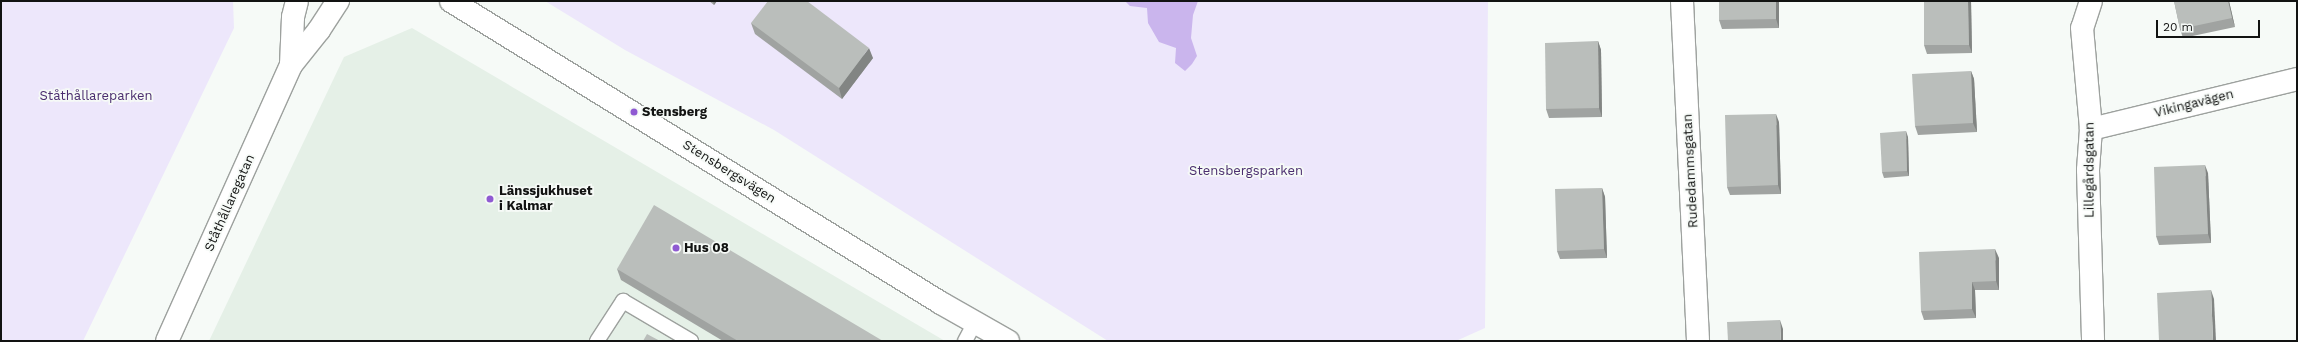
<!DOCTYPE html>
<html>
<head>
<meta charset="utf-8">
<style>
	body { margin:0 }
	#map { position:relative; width:2298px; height:342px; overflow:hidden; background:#f6faf7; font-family:"Work Sans",sans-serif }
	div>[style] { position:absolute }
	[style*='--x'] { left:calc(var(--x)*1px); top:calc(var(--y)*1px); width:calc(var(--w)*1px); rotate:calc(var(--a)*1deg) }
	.built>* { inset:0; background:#e5f0e7 }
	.green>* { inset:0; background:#ede7fb }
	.water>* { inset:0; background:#cab5ed }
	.roads { filter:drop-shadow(1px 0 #9da19e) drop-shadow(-1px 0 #9da19e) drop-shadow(0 1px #9da19e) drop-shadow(0 -1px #9da19e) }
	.lane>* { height:14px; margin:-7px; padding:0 7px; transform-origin:7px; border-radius:7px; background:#fff }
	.street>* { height:22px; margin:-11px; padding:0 11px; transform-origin:11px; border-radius:11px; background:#fff }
	.wall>* { inset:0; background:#a0a3a1 }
	.shaded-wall>* { inset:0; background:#828583 }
	.building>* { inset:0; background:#babebb }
	.dots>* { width:11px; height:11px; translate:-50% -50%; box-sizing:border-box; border:2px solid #f6faf7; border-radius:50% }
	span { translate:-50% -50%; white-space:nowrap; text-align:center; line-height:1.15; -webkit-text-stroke:3.5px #f6faf7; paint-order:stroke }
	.park-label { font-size:13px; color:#4b2e6f }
	.street-label { font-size:13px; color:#121312 }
	.poi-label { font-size:13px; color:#121312; font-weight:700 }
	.left { translate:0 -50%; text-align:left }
	.frame { position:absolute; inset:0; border:2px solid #121312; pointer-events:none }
	.scale { position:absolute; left:2156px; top:20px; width:104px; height:18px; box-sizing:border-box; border:2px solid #121312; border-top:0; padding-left:5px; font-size:12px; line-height:14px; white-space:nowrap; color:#121312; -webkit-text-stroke:3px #f6faf7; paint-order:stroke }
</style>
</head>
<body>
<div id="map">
	<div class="built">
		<div style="clip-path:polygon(412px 28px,945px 341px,209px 341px,344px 57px)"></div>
	</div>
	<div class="green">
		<div style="clip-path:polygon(1px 1px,233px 1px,234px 28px,83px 341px,1px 341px)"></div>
		<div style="clip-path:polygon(545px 1px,1488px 1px,1485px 328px,1456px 341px,1108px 341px,774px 130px,625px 50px)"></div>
	</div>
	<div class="water">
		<div style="clip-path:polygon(1125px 1px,1198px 1px,1193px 15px,1191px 38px,1197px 56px,1192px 64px,1185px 71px,1175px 63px,1176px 48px,1159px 42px,1148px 23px,1147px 8px,1130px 6px)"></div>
	</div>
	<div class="roads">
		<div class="lane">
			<div style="--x:597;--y:341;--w:48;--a:-57"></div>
			<div style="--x:623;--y:301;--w:79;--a:30.5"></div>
			<div style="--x:965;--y:341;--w:21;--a:-62"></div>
		</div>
		<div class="street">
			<div style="--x:451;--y:1;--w:576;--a:31.65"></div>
			<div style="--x:941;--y:303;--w:77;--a:29.6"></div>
			<div style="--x:1682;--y:1;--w:340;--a:87.3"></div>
			<div style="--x:2091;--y:1;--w:28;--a:108"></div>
			<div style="--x:2082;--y:28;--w:101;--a:84.9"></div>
			<div style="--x:2091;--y:129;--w:41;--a:94.2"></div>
			<div style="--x:2088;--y:170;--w:171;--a:88.3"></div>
			<div style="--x:291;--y:65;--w:48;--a:-87.6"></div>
			<div style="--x:293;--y:17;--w:16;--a:-76"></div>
			<div style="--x:2091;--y:129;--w:212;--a:-13.6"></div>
			<div style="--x:167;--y:341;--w:303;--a:-65.8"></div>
			<div style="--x:291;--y:65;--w:45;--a:-51.3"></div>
			<div style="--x:319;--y:30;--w:35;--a:-57"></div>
		</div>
	</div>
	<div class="wall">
		<div style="clip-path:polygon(709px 1px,717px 1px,714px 5px)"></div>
		<div style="clip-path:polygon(1719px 1px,1779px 1px,1779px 28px,1722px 29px,1719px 20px)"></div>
		<div style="clip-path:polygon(1924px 1px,1971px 1px,1972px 53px,1927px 54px,1924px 45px)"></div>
		<div style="clip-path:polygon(2174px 1px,2229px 1px,2235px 27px,2183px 38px,2180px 29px)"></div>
		<div style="clip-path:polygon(751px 23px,873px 58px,842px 99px,755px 34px)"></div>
		<div style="clip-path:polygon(1598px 41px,1601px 50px,1602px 117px,1549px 118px,1546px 109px)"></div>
		<div style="clip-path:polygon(1971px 71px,1974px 79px,1977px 132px,1918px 135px,1915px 126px)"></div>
		<div style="clip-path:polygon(1779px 122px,1781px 194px,1730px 195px,1727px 187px)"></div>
		<div style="clip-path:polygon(1908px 137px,1909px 176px,1884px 178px,1882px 172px)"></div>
		<div style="clip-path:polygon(2208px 173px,2211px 243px,2159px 245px,2156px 236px)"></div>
		<div style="clip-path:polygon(1602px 188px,1605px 197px,1607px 258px,1560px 259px,1557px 251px)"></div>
		<div style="clip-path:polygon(1999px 258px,1999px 290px,1975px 290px,1976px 318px,1924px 320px,1921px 311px)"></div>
		<div style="clip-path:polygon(617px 269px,883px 341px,723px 341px,621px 280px)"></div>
	</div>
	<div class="shaded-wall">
		<div style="clip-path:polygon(713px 1px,717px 1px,714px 5px)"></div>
		<div style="clip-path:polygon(1776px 1px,1779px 1px,1779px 28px,1776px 19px)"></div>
		<div style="clip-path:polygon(1968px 1px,1971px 1px,1972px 53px,1969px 45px)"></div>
		<div style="clip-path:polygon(2228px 1px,2229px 1px,2235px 27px,2232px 18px)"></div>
		<div style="clip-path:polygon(1598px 41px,1601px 50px,1602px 117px,1599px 108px)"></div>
		<div style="clip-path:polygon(869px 48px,873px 58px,842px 99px,839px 88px)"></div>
		<div style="clip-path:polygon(1971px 71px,1974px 79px,1977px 132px,1973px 123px)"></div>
		<div style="clip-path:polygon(1776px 114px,1779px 122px,1781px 194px,1778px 185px)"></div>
		<div style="clip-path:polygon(1906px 131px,1908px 137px,1909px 176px,1907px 171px)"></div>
		<div style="clip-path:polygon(2205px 165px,2208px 173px,2211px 243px,2208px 234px)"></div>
		<div style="clip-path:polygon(1602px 188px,1605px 197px,1607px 258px,1604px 249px)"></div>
		<div style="clip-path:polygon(1995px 249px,1999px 258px,1999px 290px,1996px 281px)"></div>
		<div style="clip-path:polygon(1972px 282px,1975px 290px,1976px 318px,1972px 309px)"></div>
		<div style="clip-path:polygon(2211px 290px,2214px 299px,2216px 341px,2213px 341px)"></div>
		<div style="clip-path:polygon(1780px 320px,1783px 329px,1783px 341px,1781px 341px)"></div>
	</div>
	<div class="building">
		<div style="clip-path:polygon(768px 1px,807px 1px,869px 48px,839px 88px,751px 23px)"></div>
		<div style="clip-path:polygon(1719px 1px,1776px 1px,1776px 19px,1719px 20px)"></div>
		<div style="clip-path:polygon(1924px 1px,1968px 1px,1969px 45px,1924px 45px)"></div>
		<div style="clip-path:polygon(2174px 1px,2228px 1px,2232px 18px,2180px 29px)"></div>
		<div style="clip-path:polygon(1598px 41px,1599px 108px,1546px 109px,1545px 43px)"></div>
		<div style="clip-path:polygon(1971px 71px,1973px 123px,1915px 126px,1912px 74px)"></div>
		<div style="clip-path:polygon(1776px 114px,1778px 185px,1727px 187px,1725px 115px)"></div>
		<div style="clip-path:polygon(1906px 131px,1907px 171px,1882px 172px,1880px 133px)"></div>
		<div style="clip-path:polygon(2205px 165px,2208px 234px,2156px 236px,2154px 167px)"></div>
		<div style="clip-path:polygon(1602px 188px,1604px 249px,1557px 251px,1555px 189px)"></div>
		<div style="clip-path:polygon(654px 205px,883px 341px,738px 341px,617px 269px)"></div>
		<div style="clip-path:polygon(1995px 249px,1996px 281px,1972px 282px,1972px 309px,1921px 311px,1919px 252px)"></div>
		<div style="clip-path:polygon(2211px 290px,2213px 341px,2159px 341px,2157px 293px)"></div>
		<div style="clip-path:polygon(1780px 320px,1781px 341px,1728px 341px,1727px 322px)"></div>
		<div style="clip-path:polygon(647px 334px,660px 341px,643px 341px)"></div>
	</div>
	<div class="dots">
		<div style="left:634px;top:112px;background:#8f5ad2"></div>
		<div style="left:490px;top:199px;background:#8f5ad2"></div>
		<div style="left:676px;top:248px;background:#8f5ad2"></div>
	</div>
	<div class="park-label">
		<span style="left:96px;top:96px">Ståthållareparken</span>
		<span style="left:1246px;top:171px">Stensbergsparken</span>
	</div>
	<div class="street-label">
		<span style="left:2194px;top:104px;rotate:-14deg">Vikingavägen</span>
		<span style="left:2090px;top:170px;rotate:-90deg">Lillegårdsgatan</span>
		<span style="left:1691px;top:171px;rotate:-93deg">Rudedammsgatan</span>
		<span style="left:729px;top:172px;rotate:32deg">Stensbergsvägen</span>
		<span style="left:230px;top:203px;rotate:-66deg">Ståthållaregatan</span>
	</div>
	<div class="poi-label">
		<span class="left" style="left:642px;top:112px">Stensberg</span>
		<span class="left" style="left:499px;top:199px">Länssjukhuset<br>i Kalmar</span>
		<span class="left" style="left:684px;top:248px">Hus 08</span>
	</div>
	<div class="frame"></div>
	<div class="scale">20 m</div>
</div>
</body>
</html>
